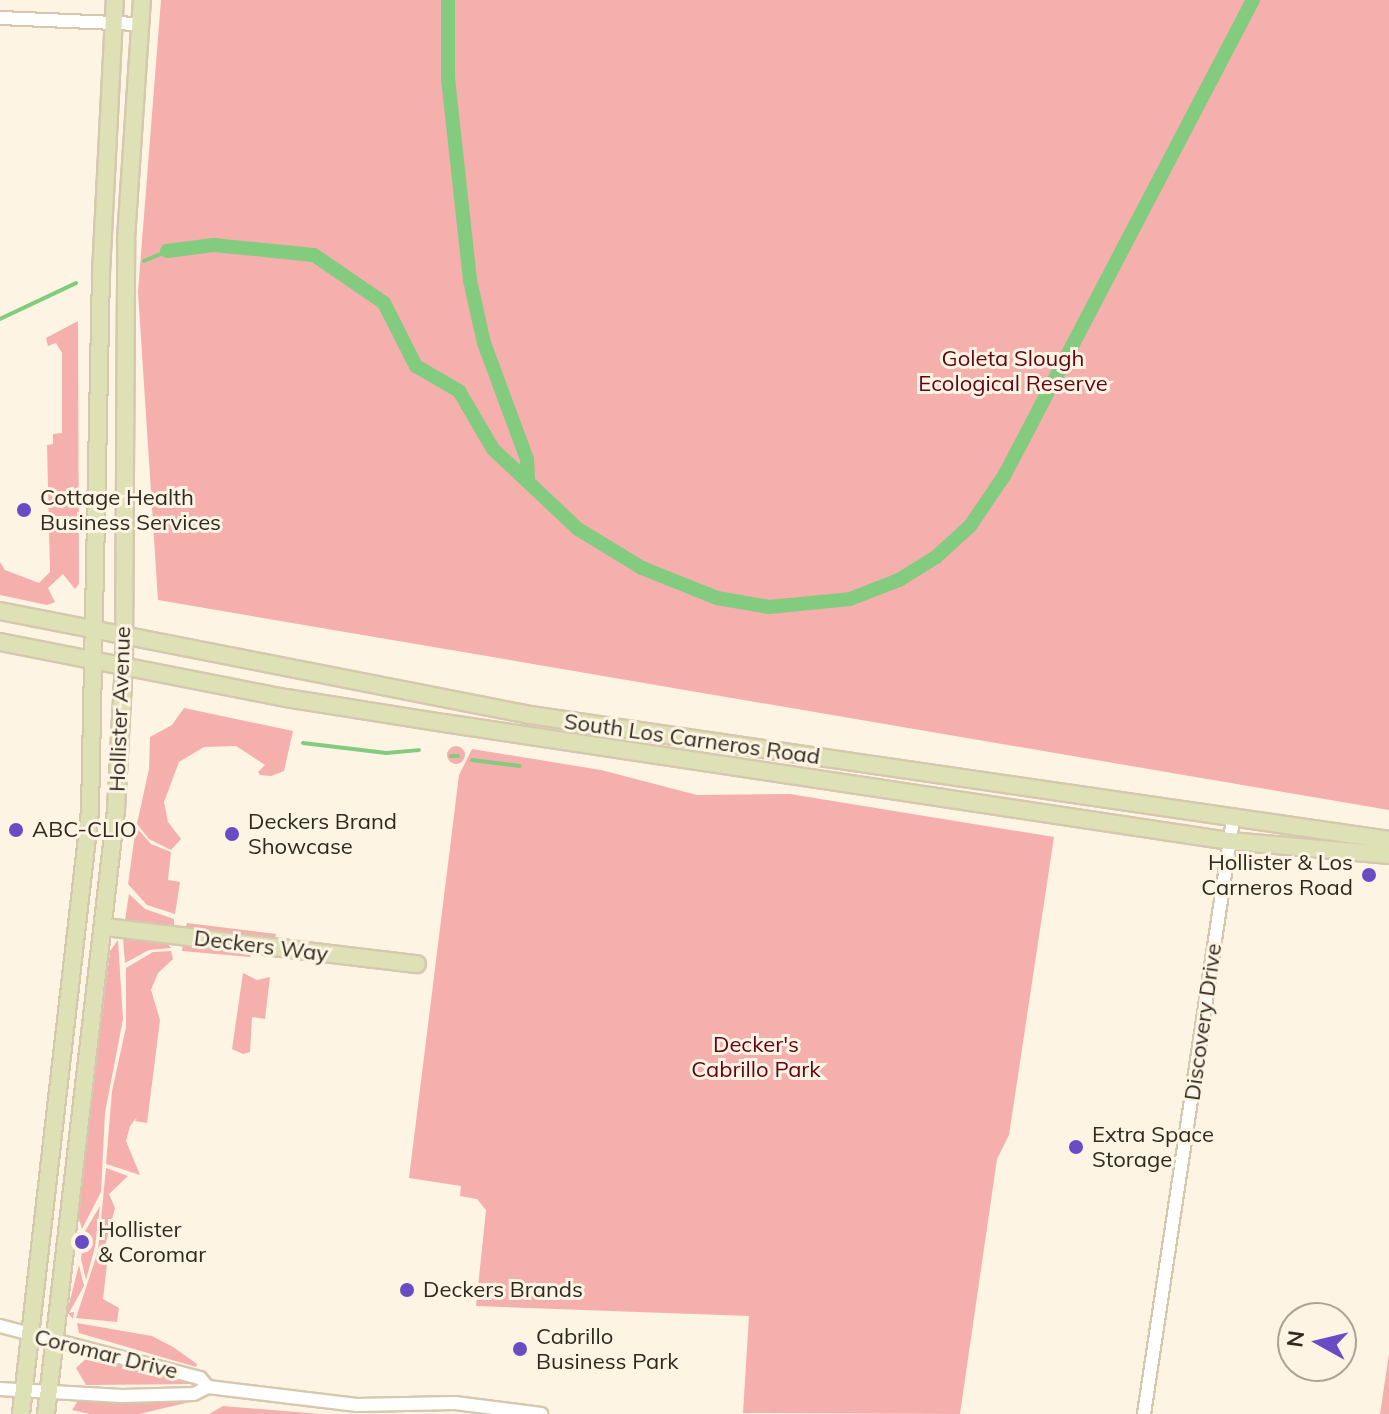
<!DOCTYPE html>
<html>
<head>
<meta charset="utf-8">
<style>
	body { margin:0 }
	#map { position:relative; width:1389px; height:1414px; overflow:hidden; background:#fdf4e4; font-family:Mulish,sans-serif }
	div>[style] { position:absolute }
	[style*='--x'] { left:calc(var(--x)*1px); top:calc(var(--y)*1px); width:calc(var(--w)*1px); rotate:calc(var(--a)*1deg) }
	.green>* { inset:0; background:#f5afac }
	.round { border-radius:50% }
	.stream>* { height:4px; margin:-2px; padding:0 2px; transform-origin:2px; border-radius:2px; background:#82cb7f }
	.canal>* { height:14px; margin:-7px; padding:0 7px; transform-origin:7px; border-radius:7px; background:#82cb7f }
	.roads { filter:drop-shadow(2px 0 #d6c8ae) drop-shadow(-2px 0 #d6c8ae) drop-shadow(0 2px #d6c8ae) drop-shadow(0 -2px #d6c8ae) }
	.street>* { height:12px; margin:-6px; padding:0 6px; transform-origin:6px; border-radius:6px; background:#fff }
	.secondary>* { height:16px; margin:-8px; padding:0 8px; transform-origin:8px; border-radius:8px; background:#dee0b6 }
	.dots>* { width:22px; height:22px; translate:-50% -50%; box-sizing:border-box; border:4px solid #fdf4e4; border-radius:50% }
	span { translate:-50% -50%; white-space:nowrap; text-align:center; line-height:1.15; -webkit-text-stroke:6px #fdf4e4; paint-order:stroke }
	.park-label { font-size:22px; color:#650113 }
	.poi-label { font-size:22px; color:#2f291f }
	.left { translate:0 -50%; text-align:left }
	.right { translate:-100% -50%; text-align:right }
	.street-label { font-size:22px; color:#2f291f }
	.north { position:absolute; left:1277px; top:1302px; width:80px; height:80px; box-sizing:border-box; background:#fdf4e4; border:2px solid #aba395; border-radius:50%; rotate:278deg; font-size:22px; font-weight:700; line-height:32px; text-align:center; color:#2f291f }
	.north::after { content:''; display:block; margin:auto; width:28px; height:36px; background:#694bc4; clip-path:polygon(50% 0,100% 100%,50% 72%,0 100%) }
</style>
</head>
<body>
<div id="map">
	<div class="green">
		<div style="clip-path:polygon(161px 0,1389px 0,1389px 810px,158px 600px,138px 292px)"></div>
		<div style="clip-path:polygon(78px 321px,79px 584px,75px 589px,63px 574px,48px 588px,55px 602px,47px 605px,0 595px,0 562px,5px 570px,39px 583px,50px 572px,47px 445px,53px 444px,53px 434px,62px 433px,62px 353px,56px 343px,48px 346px,46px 338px)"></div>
		<div style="clip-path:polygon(184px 708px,293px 731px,284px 771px,271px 776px,260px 775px,258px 772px,265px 765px,236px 746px,204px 747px,179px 762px,164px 802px,168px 822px,181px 839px,171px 850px,149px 839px,137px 824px,149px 769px,150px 737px,172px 725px)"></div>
		<div class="round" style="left:447px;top:746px;width:18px;height:18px"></div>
		<div style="clip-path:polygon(472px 749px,601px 770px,697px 795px,790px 794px,1054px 837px,1009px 1135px,997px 1159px,960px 1414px,743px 1413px,749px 1316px,476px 1306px,486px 1210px,477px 1199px,460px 1196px,461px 1186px,409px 1178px,459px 775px)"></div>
		<div style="clip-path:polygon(136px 827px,151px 844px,171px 852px,168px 880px,180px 882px,175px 914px,147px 905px,128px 884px)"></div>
		<div style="clip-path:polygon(129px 894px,145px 909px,174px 919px,174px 927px,125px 920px)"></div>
		<div style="clip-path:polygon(187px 923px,276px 934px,275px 939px,185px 929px)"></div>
		<div style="clip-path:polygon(123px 938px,167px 943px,171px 948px,149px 950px,125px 963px)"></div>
		<div style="clip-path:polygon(118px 940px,123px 1019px,105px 1113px,101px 1192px,82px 1229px,78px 1216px,110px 951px)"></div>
		<div style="clip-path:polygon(183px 945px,251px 953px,250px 957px,182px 951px)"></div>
		<div style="clip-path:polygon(171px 951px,173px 959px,158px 973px,151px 990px,160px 1020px,147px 1123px,135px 1121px,137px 1117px,130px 1126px,126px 1141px,140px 1175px,106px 1164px,112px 1091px,126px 1027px,126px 968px,153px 952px)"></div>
		<div style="clip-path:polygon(243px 973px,257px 980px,270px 977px,265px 1019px,252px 1017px,250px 1052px,243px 1054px,232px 1049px)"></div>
		<div style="clip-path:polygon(106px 1168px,128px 1176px,109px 1194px,115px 1208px,102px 1257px,107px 1265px,103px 1299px,119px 1308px,117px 1322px,76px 1318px,98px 1251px)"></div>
		<div style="clip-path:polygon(100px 1206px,95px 1247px,86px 1280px,81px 1259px,85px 1231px)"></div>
		<div style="clip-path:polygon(79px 1265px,84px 1286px,69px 1313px,74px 1312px,73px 1319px,67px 1312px)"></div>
		<div style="clip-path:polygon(77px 1323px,152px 1336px,173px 1347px,197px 1364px,196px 1367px,79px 1333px)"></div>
		<div style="clip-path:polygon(1389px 1354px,1389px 1414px,1380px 1414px)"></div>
		<div style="clip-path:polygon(90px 1355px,193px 1381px,194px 1384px,86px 1385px,76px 1368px)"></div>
		<div style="clip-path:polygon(79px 1399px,183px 1399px,190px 1402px,139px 1414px,90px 1414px,72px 1410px)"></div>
		<div style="clip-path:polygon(223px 1406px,320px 1414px,209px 1414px)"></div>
	</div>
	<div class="stream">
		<div style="--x:144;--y:261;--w:25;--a:-23"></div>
		<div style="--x:0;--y:319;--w:84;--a:-25.3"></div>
		<div style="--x:303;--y:743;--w:84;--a:6.9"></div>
		<div style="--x:386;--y:753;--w:33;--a:-5"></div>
		<div style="--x:451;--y:756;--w:7;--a:0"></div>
		<div style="--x:472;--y:760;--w:48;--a:7.1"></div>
	</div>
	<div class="canal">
		<div style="--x:448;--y:0;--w:78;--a:90"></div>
		<div style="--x:448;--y:78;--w:203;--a:83.8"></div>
		<div style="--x:470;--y:280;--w:65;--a:77.5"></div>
		<div style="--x:484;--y:343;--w:124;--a:69.7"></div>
		<div style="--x:527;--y:459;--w:22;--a:87"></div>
		<div style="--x:167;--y:251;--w:47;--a:-7.3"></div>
		<div style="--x:214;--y:245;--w:100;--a:5.7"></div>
		<div style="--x:314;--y:255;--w:85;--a:34.4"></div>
		<div style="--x:384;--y:303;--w:71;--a:63.1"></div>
		<div style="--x:416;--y:366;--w:50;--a:30.2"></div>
		<div style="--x:459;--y:391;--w:67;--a:59.6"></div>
		<div style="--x:493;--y:449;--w:117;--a:43.3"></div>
		<div style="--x:578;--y:529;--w:75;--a:31.4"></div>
		<div style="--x:642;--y:568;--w:81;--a:21.8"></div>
		<div style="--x:717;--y:598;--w:53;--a:9.8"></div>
		<div style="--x:769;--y:607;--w:81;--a:-5.6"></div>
		<div style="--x:850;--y:599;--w:53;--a:-21.2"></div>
		<div style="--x:899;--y:580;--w:44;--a:-31.9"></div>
		<div style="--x:936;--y:557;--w:46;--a:-42.4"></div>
		<div style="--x:970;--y:526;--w:60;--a:-55.8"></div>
		<div style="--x:1004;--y:476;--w:537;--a:-62.39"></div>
	</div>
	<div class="roads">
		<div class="street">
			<div style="--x:0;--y:18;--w:140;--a:2.5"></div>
			<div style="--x:0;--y:1326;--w:207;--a:14.6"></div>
			<div style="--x:200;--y:1378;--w:12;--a:48"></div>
			<div style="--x:0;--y:1389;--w:122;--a:3.3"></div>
			<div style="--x:122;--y:1396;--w:72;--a:-1.6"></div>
			<div style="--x:194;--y:1394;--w:16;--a:-27"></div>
			<div style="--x:208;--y:1387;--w:150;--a:6.9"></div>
			<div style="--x:357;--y:1405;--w:98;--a:-1.2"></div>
			<div style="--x:455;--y:1403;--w:87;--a:7.3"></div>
			<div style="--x:1144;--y:1414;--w:601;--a:-81.48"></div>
		</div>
		<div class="secondary">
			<div style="--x:0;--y:611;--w:540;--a:11.1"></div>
			<div style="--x:530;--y:715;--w:868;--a:8.28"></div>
			<div style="--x:0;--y:642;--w:291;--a:11.1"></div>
			<div style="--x:286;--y:698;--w:160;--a:9"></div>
			<div style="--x:444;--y:723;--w:795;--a:8.54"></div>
			<div style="--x:1230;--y:841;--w:160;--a:5"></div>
			<div style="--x:105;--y:927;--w:314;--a:6.8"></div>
			<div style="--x:21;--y:1414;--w:607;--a:-83.47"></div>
			<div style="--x:90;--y:811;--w:538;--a:-88.83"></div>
			<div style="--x:101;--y:273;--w:273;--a:-87.1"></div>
			<div style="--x:46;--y:1414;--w:608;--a:-83.39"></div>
			<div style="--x:116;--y:810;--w:146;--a:-86.9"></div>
			<div style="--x:124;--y:664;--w:425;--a:-89.7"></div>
			<div style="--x:126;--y:239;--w:240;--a:-86.2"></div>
		</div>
	</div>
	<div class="dots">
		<div style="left:24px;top:510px;background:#694bc4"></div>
		<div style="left:16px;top:830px;background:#694bc4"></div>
		<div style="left:232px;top:834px;background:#694bc4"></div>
		<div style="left:1369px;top:875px;background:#694bc4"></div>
		<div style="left:1076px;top:1147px;background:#694bc4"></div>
		<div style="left:82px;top:1242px;background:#694bc4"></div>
		<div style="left:407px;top:1290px;background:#694bc4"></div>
		<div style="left:520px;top:1349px;background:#694bc4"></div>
	</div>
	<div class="park-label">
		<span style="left:1013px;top:371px">Goleta Slough<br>Ecological Reserve</span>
		<span style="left:756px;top:1057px">Decker's<br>Cabrillo Park</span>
	</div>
	<div class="poi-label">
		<span class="left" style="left:40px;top:510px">Cottage Health<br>Business Services</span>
		<span class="left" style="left:248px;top:834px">Deckers Brand<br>Showcase</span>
		<span class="left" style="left:32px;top:830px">ABC-CLIO</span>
		<span class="right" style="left:1353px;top:875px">Hollister &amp; Los<br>Carneros Road</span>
		<span class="left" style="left:1092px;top:1147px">Extra Space<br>Storage</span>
		<span class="left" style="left:98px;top:1242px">Hollister<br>&amp; Coromar</span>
		<span class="left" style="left:423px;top:1290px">Deckers Brands</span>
		<span class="left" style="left:536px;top:1349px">Cabrillo<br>Business Park</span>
	</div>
	<div class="street-label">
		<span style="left:120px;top:709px;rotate:-88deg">Hollister Avenue</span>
		<span style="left:692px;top:739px;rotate:8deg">South Los Carneros Road</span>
		<span style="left:261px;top:946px;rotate:7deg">Deckers Way</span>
		<span style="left:1203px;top:1022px;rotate:-82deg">Discovery Drive</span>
		<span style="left:106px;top:1354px;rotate:14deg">Coromar Drive</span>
	</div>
	<div class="north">N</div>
</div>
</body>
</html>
